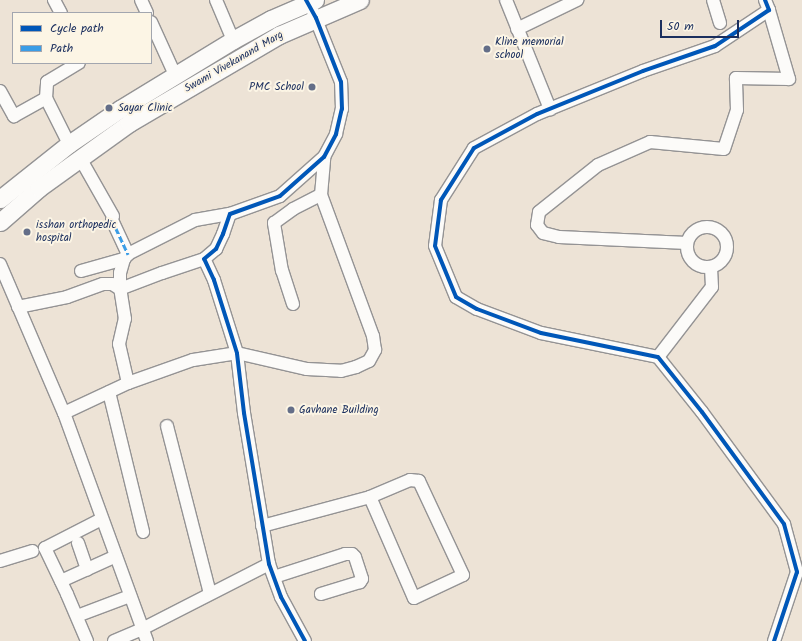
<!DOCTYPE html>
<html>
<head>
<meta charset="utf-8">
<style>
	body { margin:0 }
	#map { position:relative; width:802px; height:641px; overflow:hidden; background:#ede3d6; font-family:Kalam,sans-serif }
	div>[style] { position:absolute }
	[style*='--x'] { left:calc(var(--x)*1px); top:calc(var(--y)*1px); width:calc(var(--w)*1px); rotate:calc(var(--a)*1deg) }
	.roads { filter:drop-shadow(1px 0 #949394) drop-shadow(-1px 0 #949394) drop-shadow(0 1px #949394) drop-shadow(0 -1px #949394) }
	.street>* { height:12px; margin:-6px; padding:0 6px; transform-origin:6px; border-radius:6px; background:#fcfbf9 }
	.street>.ring { margin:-6px; padding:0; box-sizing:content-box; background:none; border:12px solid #fcfbf9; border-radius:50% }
	.secondary>* { height:17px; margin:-8.5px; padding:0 8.5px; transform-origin:8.5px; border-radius:8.5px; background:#fcfbf9 }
	.quiet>* { height:3px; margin-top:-1.5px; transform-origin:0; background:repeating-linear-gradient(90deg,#3b9de6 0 6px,transparent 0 9px) }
	.cycleway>* { height:4px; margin:-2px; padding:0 2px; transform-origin:2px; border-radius:2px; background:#0057b8 }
	.dots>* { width:11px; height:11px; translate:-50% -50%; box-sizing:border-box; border:2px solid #fcf5e5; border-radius:50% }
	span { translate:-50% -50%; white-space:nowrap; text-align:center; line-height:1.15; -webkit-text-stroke:4px #fcf5e5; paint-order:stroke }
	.poi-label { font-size:11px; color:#1b2f5e }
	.left { translate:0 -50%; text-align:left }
	.right { translate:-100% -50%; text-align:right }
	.street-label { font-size:11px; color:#1b2f5e }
	.legend { position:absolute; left:12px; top:12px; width:140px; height:52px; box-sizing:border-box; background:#fcf5e5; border:1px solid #a2a6af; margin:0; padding:5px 7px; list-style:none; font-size:12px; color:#1b2f5e }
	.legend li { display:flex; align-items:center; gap:8px; height:20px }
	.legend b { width:20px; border:1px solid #a2a6af }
	.scale { position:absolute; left:660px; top:20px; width:79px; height:18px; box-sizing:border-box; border:2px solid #1b2f5e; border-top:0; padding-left:5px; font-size:12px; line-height:14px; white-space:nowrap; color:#1b2f5e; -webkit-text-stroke:3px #fcf5e5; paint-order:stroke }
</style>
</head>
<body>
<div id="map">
	<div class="roads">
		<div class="street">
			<div style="--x:54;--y:0;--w:15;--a:62"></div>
			<div style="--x:141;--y:0;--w:14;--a:65"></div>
			<div style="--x:216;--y:0;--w:43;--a:67"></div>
			<div style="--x:506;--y:0;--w:118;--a:68"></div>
			<div style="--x:713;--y:0;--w:24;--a:73"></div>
			<div style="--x:765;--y:0;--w:11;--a:68"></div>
			<div style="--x:769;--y:10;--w:65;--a:146.3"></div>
			<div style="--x:715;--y:46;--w:76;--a:160.9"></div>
			<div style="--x:643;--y:71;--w:114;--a:157.9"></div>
			<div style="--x:537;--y:114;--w:72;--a:151.6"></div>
			<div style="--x:474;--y:148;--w:62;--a:122.4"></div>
			<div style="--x:441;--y:200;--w:46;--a:97.4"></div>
			<div style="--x:435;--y:246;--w:55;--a:67.6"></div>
			<div style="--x:456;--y:297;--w:24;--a:30"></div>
			<div style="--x:477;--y:309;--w:68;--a:20.6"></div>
			<div style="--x:541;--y:333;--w:119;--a:11.6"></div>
			<div style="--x:658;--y:357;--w:70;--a:51.3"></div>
			<div style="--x:702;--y:412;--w:139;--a:53.8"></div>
			<div style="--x:784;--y:524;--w:50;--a:74.8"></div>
			<div style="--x:797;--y:572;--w:73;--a:108.4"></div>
			<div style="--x:151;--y:22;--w:58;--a:65.6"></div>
			<div style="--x:517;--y:29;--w:67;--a:-25.8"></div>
			<div style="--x:0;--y:91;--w:29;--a:61"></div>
			<div style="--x:14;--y:116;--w:37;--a:-29"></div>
			<div style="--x:46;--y:98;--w:51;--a:63.4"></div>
			<div style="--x:46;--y:98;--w:16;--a:-86"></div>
			<div style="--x:47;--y:82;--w:37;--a:-31"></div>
			<div style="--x:80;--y:158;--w:67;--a:60.4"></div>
			<div style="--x:112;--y:220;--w:38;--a:65"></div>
			<div class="ring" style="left:687px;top:227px;width:28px;height:28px"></div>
			<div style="--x:687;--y:243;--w:128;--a:-177.3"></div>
			<div style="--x:559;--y:237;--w:16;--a:-166"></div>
			<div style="--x:543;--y:233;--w:10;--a:-127"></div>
			<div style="--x:537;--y:225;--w:13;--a:-81"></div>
			<div style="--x:539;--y:212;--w:75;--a:-38.5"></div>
			<div style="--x:598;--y:165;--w:57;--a:-23.9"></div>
			<div style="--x:650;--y:142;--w:74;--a:5.4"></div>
			<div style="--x:724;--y:149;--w:41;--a:-71.6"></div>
			<div style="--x:737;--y:110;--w:32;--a:-92"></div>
			<div style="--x:736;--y:78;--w:53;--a:1.1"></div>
			<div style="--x:789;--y:79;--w:72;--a:-106.2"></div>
			<div style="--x:0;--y:264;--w:162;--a:66.8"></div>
			<div style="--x:64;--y:413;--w:243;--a:70"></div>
			<div style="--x:81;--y:271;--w:45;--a:-15.6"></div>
			<div style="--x:120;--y:289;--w:16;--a:-90"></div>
			<div style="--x:120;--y:273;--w:15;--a:-74"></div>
			<div style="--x:124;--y:259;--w:6;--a:-51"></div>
			<div style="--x:128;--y:254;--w:75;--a:-26.9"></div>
			<div style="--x:195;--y:220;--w:36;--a:-10"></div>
			<div style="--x:293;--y:304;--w:35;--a:-108"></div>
			<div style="--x:282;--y:271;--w:49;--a:-99.5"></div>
			<div style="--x:274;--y:223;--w:24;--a:-36"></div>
			<div style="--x:293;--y:209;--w:31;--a:-27"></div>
			<div style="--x:18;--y:307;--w:50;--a:-11.5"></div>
			<div style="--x:67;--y:297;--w:38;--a:-20"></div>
			<div style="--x:103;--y:284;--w:9;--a:0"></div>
			<div style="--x:112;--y:284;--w:9;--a:32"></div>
			<div style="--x:658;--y:357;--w:88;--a:-52.4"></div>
			<div style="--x:712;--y:287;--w:20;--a:-93"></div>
			<div style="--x:128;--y:383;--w:40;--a:-103"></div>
			<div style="--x:119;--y:344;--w:26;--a:-77"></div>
			<div style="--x:125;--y:319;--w:30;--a:-99"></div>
			<div style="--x:120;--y:289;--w:45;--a:-20.9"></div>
			<div style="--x:162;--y:273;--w:44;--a:-18.4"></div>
			<div style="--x:109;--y:392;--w:144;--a:76.3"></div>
			<div style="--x:64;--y:413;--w:71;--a:-25.1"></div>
			<div style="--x:128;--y:383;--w:69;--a:-19.5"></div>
			<div style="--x:193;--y:360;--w:45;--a:-9"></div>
			<div style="--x:237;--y:353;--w:72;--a:12.9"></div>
			<div style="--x:307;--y:369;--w:34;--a:3"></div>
			<div style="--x:341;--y:371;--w:16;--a:-15"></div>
			<div style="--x:356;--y:367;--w:14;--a:-25"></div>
			<div style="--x:369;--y:361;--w:13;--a:-61"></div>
			<div style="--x:375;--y:350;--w:14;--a:-98"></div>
			<div style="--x:373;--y:336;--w:150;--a:-110.2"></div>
			<div style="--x:321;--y:195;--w:38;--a:-85"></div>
			<div style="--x:167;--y:426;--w:172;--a:75.6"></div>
			<div style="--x:262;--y:526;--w:112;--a:-15"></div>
			<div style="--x:370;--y:497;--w:110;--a:66.5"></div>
			<div style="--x:414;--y:598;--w:54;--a:-25.1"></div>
			<div style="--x:463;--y:575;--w:104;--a:-115.1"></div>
			<div style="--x:419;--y:481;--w:9;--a:-174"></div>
			<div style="--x:410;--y:480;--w:43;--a:157"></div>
			<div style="--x:78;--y:543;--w:28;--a:71"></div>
			<div style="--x:0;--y:561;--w:34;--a:-17"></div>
			<div style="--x:274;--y:577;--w:75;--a:-17.9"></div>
			<div style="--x:345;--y:554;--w:7;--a:0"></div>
			<div style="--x:352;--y:554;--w:4;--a:45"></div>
			<div style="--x:355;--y:557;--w:23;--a:72"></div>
			<div style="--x:362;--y:579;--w:4;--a:124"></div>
			<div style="--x:360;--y:582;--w:41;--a:162.9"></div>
			<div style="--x:61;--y:581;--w:60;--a:-24.4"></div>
			<div style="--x:77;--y:616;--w:57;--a:-20.7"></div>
			<div style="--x:87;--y:641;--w:51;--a:-113.1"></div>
			<div style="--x:67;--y:594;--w:51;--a:-115.6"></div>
			<div style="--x:45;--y:548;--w:64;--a:-27"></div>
			<div style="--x:114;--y:641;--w:30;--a:-23"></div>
			<div style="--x:142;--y:629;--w:143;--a:-27.1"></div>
			<div style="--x:305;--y:641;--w:50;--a:-118.6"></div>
			<div style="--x:281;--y:597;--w:35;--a:-110"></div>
			<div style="--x:269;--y:564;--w:153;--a:-99.4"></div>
			<div style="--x:244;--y:413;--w:60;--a:-96.7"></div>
			<div style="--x:237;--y:353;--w:77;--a:-107.5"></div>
			<div style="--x:214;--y:280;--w:23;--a:-115"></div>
			<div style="--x:204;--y:259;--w:16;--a:-40"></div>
			<div style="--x:216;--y:249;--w:17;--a:-65"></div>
			<div style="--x:223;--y:234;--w:21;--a:-71"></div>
			<div style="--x:230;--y:214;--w:53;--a:-19.8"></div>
			<div style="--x:280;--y:196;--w:59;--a:-41.6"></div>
			<div style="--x:324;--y:157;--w:26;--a:-62"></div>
			<div style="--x:336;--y:134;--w:26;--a:-77"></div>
			<div style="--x:342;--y:109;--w:27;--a:-92"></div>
			<div style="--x:341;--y:82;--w:75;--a:-111.8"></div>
		</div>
		<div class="secondary">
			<div style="--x:0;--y:199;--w:88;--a:-38.6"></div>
			<div style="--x:69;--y:144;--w:62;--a:-34.5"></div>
			<div style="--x:120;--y:109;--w:132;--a:-31.4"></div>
			<div style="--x:233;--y:40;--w:43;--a:-28.9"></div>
			<div style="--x:271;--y:19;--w:48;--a:-23.4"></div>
			<div style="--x:0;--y:222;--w:52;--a:-41.1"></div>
			<div style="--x:39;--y:188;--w:111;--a:-35.8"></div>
			<div style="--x:129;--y:123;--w:174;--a:-30.4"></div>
			<div style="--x:279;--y:35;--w:88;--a:-23.4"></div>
		</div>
	</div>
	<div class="quiet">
		<div style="--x:112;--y:220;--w:38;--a:65"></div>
	</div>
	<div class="cycleway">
		<div style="--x:765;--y:0;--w:11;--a:68"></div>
		<div style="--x:769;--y:10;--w:65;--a:146.3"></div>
		<div style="--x:715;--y:46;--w:76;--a:160.9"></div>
		<div style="--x:643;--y:71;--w:114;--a:157.9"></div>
		<div style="--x:537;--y:114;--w:72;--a:151.6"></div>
		<div style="--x:474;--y:148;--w:62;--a:122.4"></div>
		<div style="--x:441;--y:200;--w:46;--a:97.4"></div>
		<div style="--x:435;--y:246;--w:55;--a:67.6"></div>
		<div style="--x:456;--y:297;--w:24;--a:30"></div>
		<div style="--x:477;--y:309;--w:68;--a:20.6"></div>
		<div style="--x:541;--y:333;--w:119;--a:11.6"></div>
		<div style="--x:658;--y:357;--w:70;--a:51.3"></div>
		<div style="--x:702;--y:412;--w:139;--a:53.8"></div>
		<div style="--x:784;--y:524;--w:50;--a:74.8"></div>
		<div style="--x:797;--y:572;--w:73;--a:108.4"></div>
		<div style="--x:305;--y:641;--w:50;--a:-118.6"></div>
		<div style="--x:281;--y:597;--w:35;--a:-110"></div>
		<div style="--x:269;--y:564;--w:153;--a:-99.4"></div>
		<div style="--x:244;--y:413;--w:60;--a:-96.7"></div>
		<div style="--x:237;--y:353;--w:77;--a:-107.5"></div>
		<div style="--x:214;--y:280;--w:23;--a:-115"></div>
		<div style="--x:204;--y:259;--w:16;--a:-40"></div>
		<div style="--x:216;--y:249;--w:17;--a:-65"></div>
		<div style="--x:223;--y:234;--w:21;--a:-71"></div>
		<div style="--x:230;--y:214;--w:53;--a:-19.8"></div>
		<div style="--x:280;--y:196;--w:59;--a:-41.6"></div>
		<div style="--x:324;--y:157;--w:26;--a:-62"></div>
		<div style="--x:336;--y:134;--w:26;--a:-77"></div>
		<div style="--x:342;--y:109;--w:27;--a:-92"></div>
		<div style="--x:341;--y:82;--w:69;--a:-111.3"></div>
		<div style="--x:316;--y:18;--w:21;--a:-119"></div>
	</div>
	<div class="dots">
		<div style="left:487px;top:49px;background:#646e88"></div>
		<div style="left:312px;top:87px;background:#646e88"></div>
		<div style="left:109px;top:108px;background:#646e88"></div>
		<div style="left:27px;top:232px;background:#646e88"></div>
		<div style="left:291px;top:410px;background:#646e88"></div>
	</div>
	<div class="poi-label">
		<span class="left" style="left:495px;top:49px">Kline memorial<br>school</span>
		<span class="right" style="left:304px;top:87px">PMC School</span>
		<span class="left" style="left:118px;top:108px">Sayar Clinic</span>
		<span class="left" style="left:36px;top:232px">isshan orthopedic<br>hospital</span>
		<span class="left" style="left:299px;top:410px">Gavhane Building</span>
	</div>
	<div class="street-label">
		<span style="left:234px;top:62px;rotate:-30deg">Swami Vivekanand Marg</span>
	</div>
	<ul class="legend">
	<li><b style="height:5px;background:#0057b8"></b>Cycle path</li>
	<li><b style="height:5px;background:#3b9de6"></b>Path</li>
	</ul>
	<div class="scale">50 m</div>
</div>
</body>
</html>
